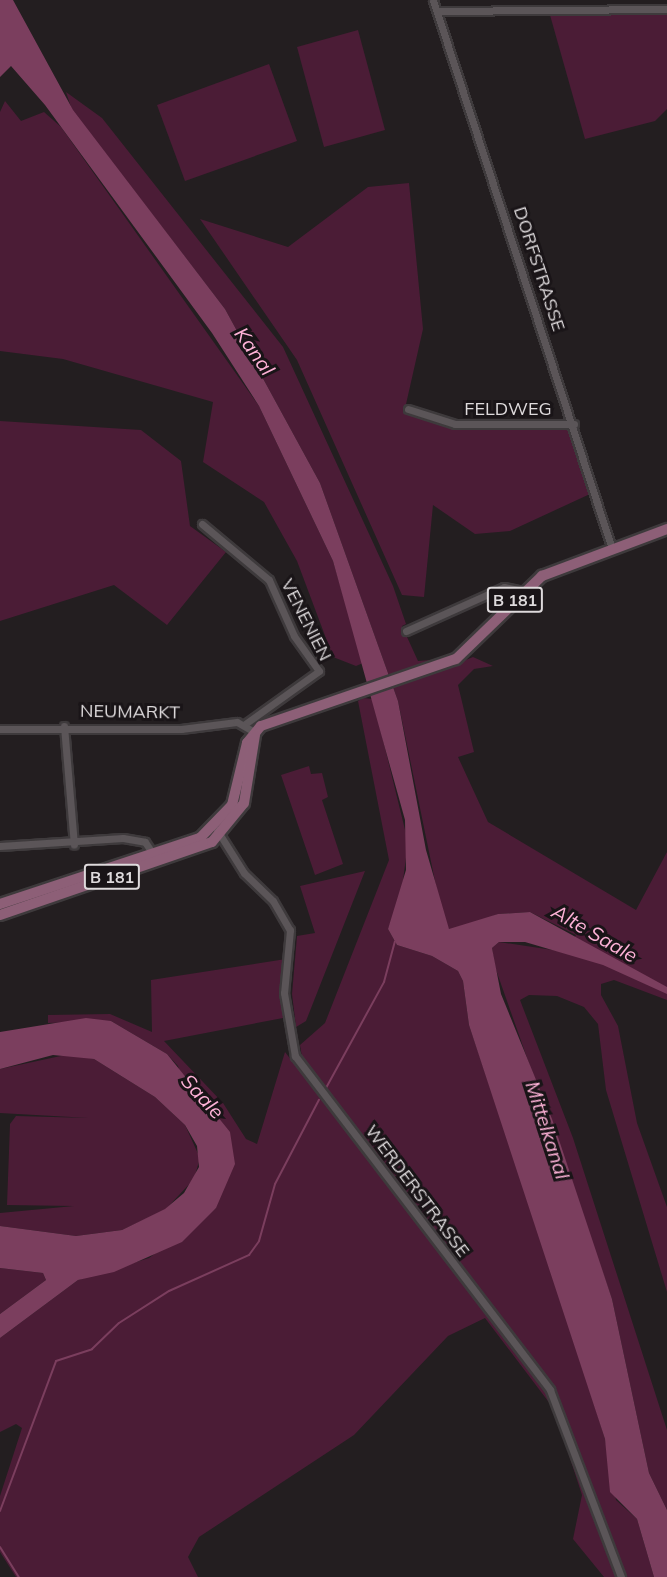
<!DOCTYPE html>
<html>
<head>
<meta charset="utf-8">
<style>
	body { margin:0 }
	#map { position:relative; width:667px; height:1577px; overflow:hidden; background:#231e20; font-family:Mulish,sans-serif }
	div>[style] { position:absolute }
	[style*='--x'] { left:calc(var(--x)*1px); top:calc(var(--y)*1px); width:calc(var(--w)*1px); rotate:calc(var(--a)*1deg) }
	.green>* { inset:0; background:#4b1c36 }
	.water>* { inset:0; background:#7b3e5e }
	.stream>* { height:2px; margin:-1px; padding:0 1px; transform-origin:1px; border-radius:1px; background:#7b3e5e }
	.roads { filter:drop-shadow(2px 0 #3e3a3c) drop-shadow(-2px 0 #3e3a3c) drop-shadow(0 2px #3e3a3c) drop-shadow(0 -2px #3e3a3c) }
	.street>* { height:7px; margin:-3.5px; padding:0 3.5px; transform-origin:3.5px; border-radius:3.5px; background:#5b5558 }
	.primary>* { height:10px; margin:-5px; padding:0 5px; transform-origin:5px; border-radius:5px; background:#8d5f77 }
	span { translate:-50% -50%; white-space:nowrap; text-align:center; line-height:1.15; -webkit-text-stroke:6px #191417; paint-order:stroke }
	.shield-label span { padding:2px 4px; background:#191417; border:2px solid; border-radius:4px; -webkit-text-stroke-width:0 }
	.shield-label { font-size:16px; color:#dedadc; font-weight:700 }
	.street-label { font-size:18px; color:#dedadc }
	.water-label { font-size:20px; color:#feb2d7; font-style:italic }
</style>
</head>
<body>
<div id="map">
	<div class="green">
		<div style="clip-path:polygon(550px 15px,667px 15px,667px 109px,655px 121px,585px 139px)"></div>
		<div style="clip-path:polygon(358px 30px,385px 130px,324px 147px,297px 47px)"></div>
		<div style="clip-path:polygon(269px 64px,297px 141px,185px 181px,157px 105px)"></div>
		<div style="clip-path:polygon(66px 92px,102px 118px,283px 347px,393px 586px,406px 624px,402px 626px,418px 661px,430px 660px,434px 673px,473px 657px,493px 666px,474px 669px,458px 685px,474px 752px,458px 757px,488px 822px,636px 910px,667px 852px,667px 1000px,614px 980px,601px 984px,601px 995px,618px 1026px,637px 1123px,667px 1207px,667px 1292px,606px 1090px,598px 1024px,584px 1007px,557px 996px,529px 995px,520px 1000px,573px 1138px,667px 1430px,667px 1510px,649px 1473px,612px 1299px,495px 967px,492px 948px,499px 942px,566px 952px,576px 935px,530px 912px,498px 914px,461px 929px,449px 929px,443px 920px,398px 701px,320px 483px,225px 309px,72px 110px)"></div>
		<div style="clip-path:polygon(5px 101px,21px 121px,44px 112px,61px 127px,259px 406px,333px 561px,363px 663px,356px 666px,333px 657px,297px 561px,264px 502px,203px 462px,213px 402px,63px 359px,0 351px,0 112px)"></div>
		<div style="clip-path:polygon(409px 183px,423px 329px,404px 413px,452px 426px,567px 428px,590px 494px,510px 531px,475px 534px,433px 505px,424px 597px,402px 595px,297px 360px,200px 219px,288px 247px,368px 187px)"></div>
		<div style="clip-path:polygon(0 421px,141px 430px,181px 461px,190px 526px,226px 552px,167px 625px,114px 585px,0 621px)"></div>
		<div style="clip-path:polygon(363px 698px,373px 699px,408px 842px,401px 896px,388px 929px,397px 945px,432px 956px,458px 971px,463px 981px,469px 1025px,556px 1280px,605px 1439px,616px 1500px,637px 1519px,654px 1577px,604px 1577px,573px 1539px,582px 1495px,554px 1409px,485px 1318px,448px 1336px,354px 1435px,199px 1537px,188px 1557px,198px 1577px,16px 1577px,0 1552px,0 1496px,22px 1428px,16px 1424px,0 1432px,0 1338px,78px 1280px,149px 1258px,216px 1208px,178px 1066px,167px 1054px,111px 1021px,48px 1023px,48px 1015px,110px 1014px,152px 1032px,151px 980px,286px 959px,283px 1018px,164px 1041px,223px 1103px,246px 1139px,257px 1144px,285px 1052px,292px 1061px,302px 1057px,300px 1045px,325px 1023px,389px 860px,358px 701px)"></div>
		<div style="clip-path:polygon(309px 766px,311px 774px,322px 773px,328px 797px,322px 800px,343px 864px,315px 875px,281px 775px)"></div>
		<div style="clip-path:polygon(365px 871px,306px 1021px,296px 1027px,292px 994px,297px 936px,315px 933px,300px 886px)"></div>
		<div style="clip-path:polygon(70px 1054px,94px 1059px,155px 1097px,185px 1125px,200px 1158px,194px 1179px,165px 1210px,122px 1230px,76px 1236px,0 1226px,0 1213px,74px 1206px,7px 1205px,10px 1124px,16px 1116px,89px 1118px,0 1113px,0 1069px)"></div>
		<div style="clip-path:polygon(0 1268px,43px 1273px,46px 1280px,0 1314px)"></div>
	</div>
	<div class="water">
		<div style="clip-path:polygon(0 0,13px 0,73px 110px,225px 309px,320px 483px,398px 701px,426px 850px,449px 929px,498px 914px,530px 912px,667px 987px,667px 994px,603px 965px,525px 942px,499px 942px,492px 948px,501px 994px,552px 1119px,612px 1299px,649px 1473px,667px 1510px,667px 1577px,654px 1577px,637px 1519px,610px 1492px,605px 1439px,469px 1025px,463px 981px,458px 971px,432px 956px,397px 945px,388px 929px,406px 870px,405px 820px,333px 561px,259px 406px,212px 333px,45px 105px,11px 66px,0 77px)"></div>
		<div style="clip-path:polygon(86px 1018px,111px 1021px,167px 1054px,230px 1132px,235px 1164px,216px 1208px,182px 1242px,114px 1272px,78px 1280px,0 1338px,0 1314px,46px 1280px,43px 1273px,0 1268px,0 1226px,76px 1236px,122px 1230px,165px 1209px,184px 1193px,199px 1167px,197px 1146px,185px 1125px,155px 1097px,94px 1059px,53px 1055px,0 1069px,0 1032px)"></div>
	</div>
	<div class="stream">
		<div style="--x:326;--y:1088;--w:121;--a:-61.3"></div>
		<div style="--x:384;--y:982;--w:42;--a:-75"></div>
		<div style="--x:0;--y:1511;--w:160;--a:-69.5"></div>
		<div style="--x:56;--y:1361;--w:38;--a:-18"></div>
		<div style="--x:92;--y:1349;--w:37;--a:-44"></div>
		<div style="--x:119;--y:1323;--w:59;--a:-32.6"></div>
		<div style="--x:169;--y:1291;--w:88;--a:-24.2"></div>
		<div style="--x:249;--y:1255;--w:17;--a:-54"></div>
		<div style="--x:259;--y:1241;--w:59;--a:-74.3"></div>
		<div style="--x:275;--y:1184;--w:95;--a:-62.4"></div>
		<div style="--x:0;--y:1547;--w:36;--a:58"></div>
	</div>
	<div class="roads">
		<div class="street">
			<div style="--x:433;--y:0;--w:577;--a:71.94"></div>
			<div style="--x:437;--y:11;--w:230;--a:-0.5"></div>
			<div style="--x:408;--y:409;--w:49;--a:17.7"></div>
			<div style="--x:455;--y:424;--w:119;--a:0"></div>
			<div style="--x:202;--y:524;--w:87;--a:39.9"></div>
			<div style="--x:269;--y:580;--w:61;--a:65.9"></div>
			<div style="--x:294;--y:636;--w:43;--a:54.5"></div>
			<div style="--x:319;--y:671;--w:91;--a:144.4"></div>
			<div style="--x:406;--y:631;--w:107;--a:-24.2"></div>
			<div style="--x:504;--y:587;--w:19;--a:12"></div>
			<div style="--x:64;--y:726;--w:119;--a:85.2"></div>
			<div style="--x:0;--y:729;--w:181;--a:0"></div>
			<div style="--x:181;--y:729;--w:56;--a:-7.1"></div>
			<div style="--x:237;--y:722;--w:22;--a:30"></div>
			<div style="--x:217;--y:830;--w:51;--a:57.9"></div>
			<div style="--x:244;--y:873;--w:40;--a:44"></div>
			<div style="--x:273;--y:901;--w:34;--a:60"></div>
			<div style="--x:290;--y:930;--w:63;--a:95.4"></div>
			<div style="--x:284;--y:993;--w:64;--a:80.1"></div>
			<div style="--x:295;--y:1056;--w:420;--a:52.6"></div>
			<div style="--x:550;--y:1390;--w:200;--a:69.2"></div>
			<div style="--x:0;--y:846;--w:123;--a:-3.7"></div>
			<div style="--x:123;--y:838;--w:22;--a:10"></div>
			<div style="--x:145;--y:842;--w:14;--a:56"></div>
		</div>
		<div class="primary">
			<div style="--x:0;--y:904;--w:211;--a:-18.3"></div>
			<div style="--x:200;--y:838;--w:46;--a:-45.9"></div>
			<div style="--x:232;--y:805;--w:64;--a:-76.4"></div>
			<div style="--x:247;--y:743;--w:22;--a:-51"></div>
			<div style="--x:261;--y:726;--w:206;--a:-19"></div>
			<div style="--x:456;--y:659;--w:120;--a:-44"></div>
			<div style="--x:542;--y:576;--w:134;--a:-20.6"></div>
			<div style="--x:0;--y:915;--w:224;--a:-19"></div>
			<div style="--x:212;--y:842;--w:50;--a:-50.6"></div>
			<div style="--x:244;--y:803;--w:69;--a:-80.8"></div>
		</div>
	</div>
	<div class="shield-label">
		<span style="left:515px;top:600px">B 181</span>
		<span style="left:112px;top:877px">B 181</span>
	</div>
	<div class="street-label">
		<span style="left:539px;top:269px;rotate:72deg">DORFSTRASSE</span>
		<span style="left:508px;top:409px">FELDWEG</span>
		<span style="left:306px;top:620px;rotate:63deg">VENENIEN</span>
		<span style="left:130px;top:712px;rotate:1deg">NEUMARKT</span>
		<span style="left:417px;top:1191px;rotate:53deg">WERDERSTRASSE</span>
	</div>
	<div class="water-label">
		<span style="left:255px;top:351px;rotate:55deg">Kanal</span>
		<span style="left:595px;top:933px;rotate:30deg">Alte Saale</span>
		<span style="left:203px;top:1096px;rotate:47deg">Saale</span>
		<span style="left:548px;top:1130px;rotate:72deg">Mittelkanal</span>
	</div>
</div>
</body>
</html>
